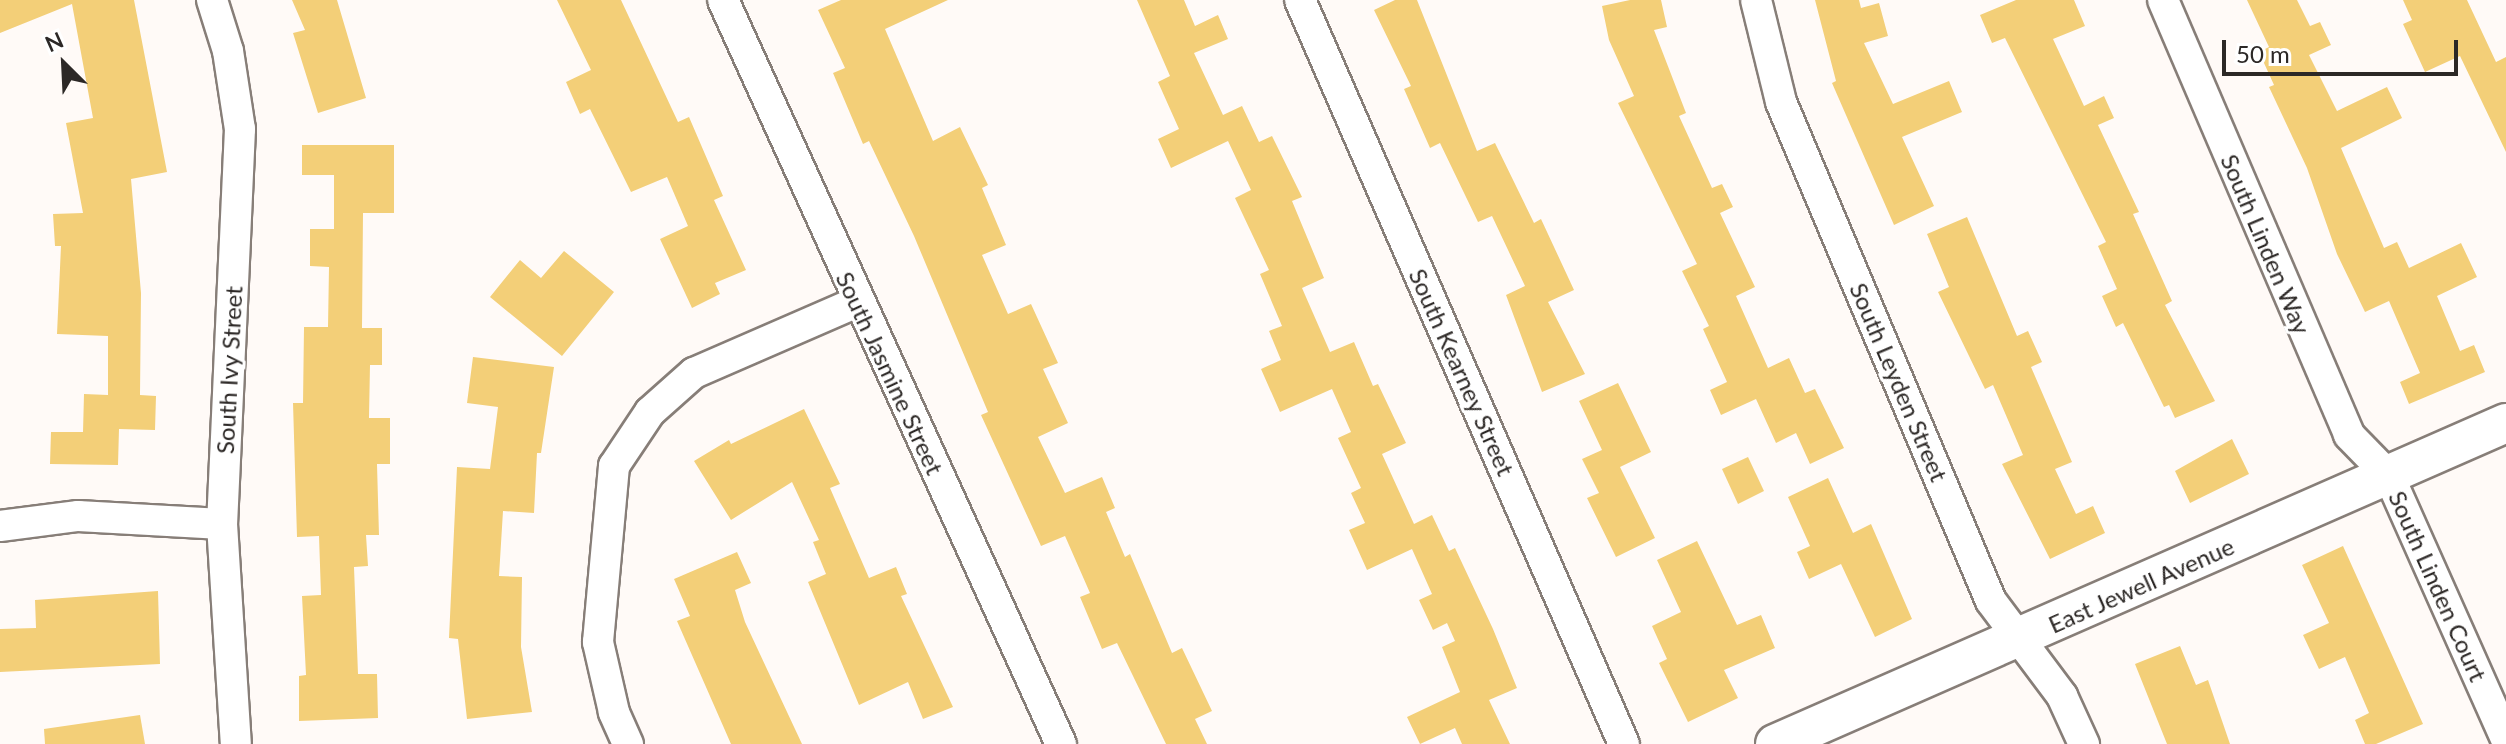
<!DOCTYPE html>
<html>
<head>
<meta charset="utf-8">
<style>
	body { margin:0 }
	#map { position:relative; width:2506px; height:744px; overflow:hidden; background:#fffaf7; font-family:Lato,sans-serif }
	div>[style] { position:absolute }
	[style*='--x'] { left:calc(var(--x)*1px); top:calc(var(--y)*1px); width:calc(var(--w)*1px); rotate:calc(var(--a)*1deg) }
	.building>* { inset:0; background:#f3cf78 }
	.roads { filter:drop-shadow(2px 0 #877e78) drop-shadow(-2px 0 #877e78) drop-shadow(0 2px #877e78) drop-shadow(0 -2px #877e78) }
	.minor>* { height:30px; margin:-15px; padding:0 15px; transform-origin:15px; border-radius:15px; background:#fff }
	.tertiary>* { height:38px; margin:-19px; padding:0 19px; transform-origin:19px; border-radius:19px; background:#fff }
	span { translate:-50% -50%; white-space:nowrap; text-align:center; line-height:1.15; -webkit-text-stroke:6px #fff; paint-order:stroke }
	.street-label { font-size:24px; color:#2c2826 }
	.north { position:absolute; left:24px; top:24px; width:80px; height:80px; -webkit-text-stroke:6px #fff; paint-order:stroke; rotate:336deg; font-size:22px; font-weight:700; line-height:32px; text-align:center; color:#2c2826 }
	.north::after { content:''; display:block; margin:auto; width:28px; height:36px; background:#2c2826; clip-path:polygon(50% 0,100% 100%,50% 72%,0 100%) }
	.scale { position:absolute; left:2222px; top:40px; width:236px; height:36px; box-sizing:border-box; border:4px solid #2c2826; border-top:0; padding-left:10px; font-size:24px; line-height:28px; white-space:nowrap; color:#2c2826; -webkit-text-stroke:6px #fff; paint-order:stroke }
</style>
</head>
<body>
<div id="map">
	<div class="building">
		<div style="clip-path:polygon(0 0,134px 0,167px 172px,131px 179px,141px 293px,140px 395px,156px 396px,155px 430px,119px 429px,118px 465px,50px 464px,51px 432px,83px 432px,84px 394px,108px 395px,108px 336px,57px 334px,61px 246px,55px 246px,53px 214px,83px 213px,66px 123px,93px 118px,72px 4px,0 33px)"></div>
		<div style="clip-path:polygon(292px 0,337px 0,366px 98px,318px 113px,293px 33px,305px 30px)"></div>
		<div style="clip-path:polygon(557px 0,621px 0,678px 122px,689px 117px,723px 196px,714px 200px,746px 270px,715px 283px,720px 294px,692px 308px,660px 239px,688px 226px,667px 177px,631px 192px,590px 109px,580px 114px,566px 82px,591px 70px)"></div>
		<div style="clip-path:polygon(841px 0,948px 0,885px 29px,933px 141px,960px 127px,988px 185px,982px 188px,1006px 245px,982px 255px,1008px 314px,1031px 304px,1058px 363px,1043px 369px,1068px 423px,1038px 437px,1065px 493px,1102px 477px,1115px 508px,1106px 512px,1125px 557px,1130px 554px,1172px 653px,1182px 648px,1212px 711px,1195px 719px,1207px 744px,1166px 744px,1117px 643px,1102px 649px,1080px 597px,1090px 593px,1065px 536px,1041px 546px,981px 415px,988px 412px,914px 236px,869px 141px,863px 144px,833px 73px,845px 68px,818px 10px)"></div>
		<div style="clip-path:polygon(1137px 0,1184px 0,1195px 26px,1218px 15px,1228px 39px,1194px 53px,1223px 115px,1242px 106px,1259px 142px,1272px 136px,1302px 197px,1292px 201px,1324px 278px,1302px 288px,1330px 352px,1354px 342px,1373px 386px,1378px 384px,1406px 443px,1382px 454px,1414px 524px,1432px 515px,1449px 551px,1455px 548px,1493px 629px,1517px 688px,1489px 700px,1510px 744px,1462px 744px,1455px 728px,1420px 744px,1407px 717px,1460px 692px,1442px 647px,1455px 641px,1447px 623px,1433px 630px,1419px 600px,1432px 594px,1412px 549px,1367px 570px,1349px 530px,1365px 523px,1351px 493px,1361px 488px,1338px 438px,1351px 432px,1332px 389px,1280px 412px,1261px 369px,1281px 360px,1269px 331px,1282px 326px,1260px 274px,1269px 270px,1235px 198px,1251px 190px,1228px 141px,1171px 168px,1158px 139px,1179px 129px,1158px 82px,1170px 76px)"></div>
		<div style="clip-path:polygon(1395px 0,1417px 0,1477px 151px,1495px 143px,1534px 223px,1541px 219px,1574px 290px,1548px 302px,1585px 374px,1542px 392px,1506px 295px,1525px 286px,1492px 216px,1478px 222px,1440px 143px,1430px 148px,1404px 89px,1411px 86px,1374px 10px)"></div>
		<div style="clip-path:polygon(1630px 0,1661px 0,1667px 27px,1654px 30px,1686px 113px,1679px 116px,1712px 188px,1722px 184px,1733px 207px,1720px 213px,1755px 287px,1736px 296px,1768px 368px,1789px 358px,1805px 393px,1815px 389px,1844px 448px,1810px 464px,1796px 433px,1776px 443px,1756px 399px,1721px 415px,1710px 390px,1727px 382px,1703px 329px,1709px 326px,1682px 271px,1697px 264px,1618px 103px,1634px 96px,1609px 40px,1602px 6px)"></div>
		<div style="clip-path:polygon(1815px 0,1859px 0,1861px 8px,1879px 3px,1888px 36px,1864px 43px,1893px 104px,1949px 81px,1962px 112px,1902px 137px,1934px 206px,1894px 225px,1832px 83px,1836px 81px)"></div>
		<div style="clip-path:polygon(2016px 0,2074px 0,2085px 26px,2053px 39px,2084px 106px,2104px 96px,2114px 118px,2098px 125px,2139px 212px,2133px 214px,2172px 301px,2165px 305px,2215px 401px,2175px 418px,2169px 405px,2164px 407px,2123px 323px,2116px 327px,2102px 296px,2117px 289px,2098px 246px,2106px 242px,2005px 38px,1992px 43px,1980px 15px)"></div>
		<div style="clip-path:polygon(2247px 0,2297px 0,2310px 26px,2320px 22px,2331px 45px,2309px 55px,2337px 111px,2387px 87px,2402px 118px,2341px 148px,2384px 248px,2397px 242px,2409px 268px,2461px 243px,2477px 277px,2437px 296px,2460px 351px,2474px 345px,2485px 372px,2409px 404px,2400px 382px,2420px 373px,2389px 301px,2365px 312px,2337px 254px,2307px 168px,2269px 87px,2274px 85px,2259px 52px,2269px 47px)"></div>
		<div style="clip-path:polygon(2403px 0,2467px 0,2496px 62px,2506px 57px,2506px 152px,2460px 56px,2425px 72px,2403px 24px,2412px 20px)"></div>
		<div style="clip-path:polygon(302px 145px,394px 145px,394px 213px,363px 213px,362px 328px,382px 328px,382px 365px,370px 365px,369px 418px,390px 418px,390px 464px,377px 464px,379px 535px,366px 535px,368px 566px,354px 567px,358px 674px,377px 674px,378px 718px,299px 721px,299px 676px,306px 675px,302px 596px,321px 595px,319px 536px,297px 537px,293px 403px,303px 403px,304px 327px,328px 327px,329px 267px,310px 266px,310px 229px,334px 229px,334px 175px,302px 175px)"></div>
		<div style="clip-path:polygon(1967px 217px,2017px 336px,2028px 331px,2042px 362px,2031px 367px,2072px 462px,2055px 469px,2076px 514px,2093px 506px,2105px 533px,2050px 559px,2002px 464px,2023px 455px,1993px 385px,1985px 389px,1938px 292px,1949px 287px,1927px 234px)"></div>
		<div style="clip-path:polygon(564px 251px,614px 292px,562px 356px,490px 297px,520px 260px,541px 278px)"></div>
		<div style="clip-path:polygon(473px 357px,554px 367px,541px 453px,537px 453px,534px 513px,503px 511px,499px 576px,522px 577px,521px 647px,532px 712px,467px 719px,458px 639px,449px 638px,457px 467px,490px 469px,498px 407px,467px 403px)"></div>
		<div style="clip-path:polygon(1618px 383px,1651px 452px,1620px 467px,1655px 538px,1616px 557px,1587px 498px,1599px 493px,1582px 459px,1602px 450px,1579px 401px)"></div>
		<div style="clip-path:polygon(804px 409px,840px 484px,830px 488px,869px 578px,896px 567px,907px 594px,901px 596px,953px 707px,923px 719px,908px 682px,859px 705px,808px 582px,826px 574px,813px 542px,819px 540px,792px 482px,731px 520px,694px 461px,729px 440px,731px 444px)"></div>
		<div style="clip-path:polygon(2232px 439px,2249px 474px,2190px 503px,2175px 471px)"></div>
		<div style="clip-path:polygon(1748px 457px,1764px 491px,1738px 504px,1722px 469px)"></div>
		<div style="clip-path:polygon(1828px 478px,1853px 533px,1871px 524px,1912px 619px,1875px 637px,1841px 564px,1809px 579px,1797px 552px,1810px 546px,1788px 497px)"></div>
		<div style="clip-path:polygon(1697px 541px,1737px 625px,1761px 615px,1775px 648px,1724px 670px,1738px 698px,1688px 722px,1659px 663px,1667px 659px,1652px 626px,1681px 612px,1657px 560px)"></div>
		<div style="clip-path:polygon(2343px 546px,2423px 724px,2376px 744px,2365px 744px,2355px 720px,2369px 713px,2345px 657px,2319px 669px,2303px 635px,2329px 623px,2302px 565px)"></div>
		<div style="clip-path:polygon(737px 552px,751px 583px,735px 590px,745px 622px,802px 744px,731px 744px,677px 621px,690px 616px,674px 579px)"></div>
		<div style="clip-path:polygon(158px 591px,160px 664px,0 672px,0 629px,36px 628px,35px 600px)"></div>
		<div style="clip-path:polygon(2180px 646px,2196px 685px,2208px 680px,2230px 744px,2167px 744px,2135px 664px)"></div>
		<div style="clip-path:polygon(140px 715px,145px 744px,45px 744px,44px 729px)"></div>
	</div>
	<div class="roads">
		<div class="minor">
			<div style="--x:212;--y:0;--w:53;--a:72.6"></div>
			<div style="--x:228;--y:51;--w:79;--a:81.3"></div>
			<div style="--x:240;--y:129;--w:395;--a:92.6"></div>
			<div style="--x:222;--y:524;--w:220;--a:86.4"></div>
			<div style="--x:723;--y:0;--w:817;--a:65.57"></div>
			<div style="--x:1300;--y:0;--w:811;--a:66.47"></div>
			<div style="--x:1756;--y:0;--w:105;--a:76.2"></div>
			<div style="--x:1781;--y:102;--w:541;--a:67.18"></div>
			<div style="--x:1991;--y:601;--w:119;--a:53.2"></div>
			<div style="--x:2062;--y:696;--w:53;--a:65.4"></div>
			<div style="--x:2163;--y:0;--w:473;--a:66.8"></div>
			<div style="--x:2349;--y:435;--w:57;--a:45.7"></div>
			<div style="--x:2389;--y:476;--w:288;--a:66"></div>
			<div style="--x:0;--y:526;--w:79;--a:-7.3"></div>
			<div style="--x:78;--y:516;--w:144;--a:3.2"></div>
			<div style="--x:628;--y:744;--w:35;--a:-114"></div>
			<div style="--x:614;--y:712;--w:72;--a:-102.9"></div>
			<div style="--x:598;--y:642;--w:177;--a:-84.8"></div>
			<div style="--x:614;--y:466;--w:65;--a:-56.3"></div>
			<div style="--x:650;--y:412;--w:59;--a:-41.6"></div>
			<div style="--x:694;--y:373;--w:178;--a:-23.5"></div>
		</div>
		<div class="tertiary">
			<div style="--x:1775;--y:744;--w:798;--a:-23.71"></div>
		</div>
	</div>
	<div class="street-label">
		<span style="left:2266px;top:244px;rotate:67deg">South Linden Way</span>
		<span style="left:229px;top:370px;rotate:-87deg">South Ivy Street</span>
		<span style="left:1462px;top:372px;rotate:66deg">South Kearney Street</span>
		<span style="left:890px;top:373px;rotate:65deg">South Jasmine Street</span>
		<span style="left:1899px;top:382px;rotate:67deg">South Leyden Street</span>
		<span style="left:2141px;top:585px;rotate:-24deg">East Jewell Avenue</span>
		<span style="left:2438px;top:586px;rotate:66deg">South Linden Court</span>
	</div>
	<div class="north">N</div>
	<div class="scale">50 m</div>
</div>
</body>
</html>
